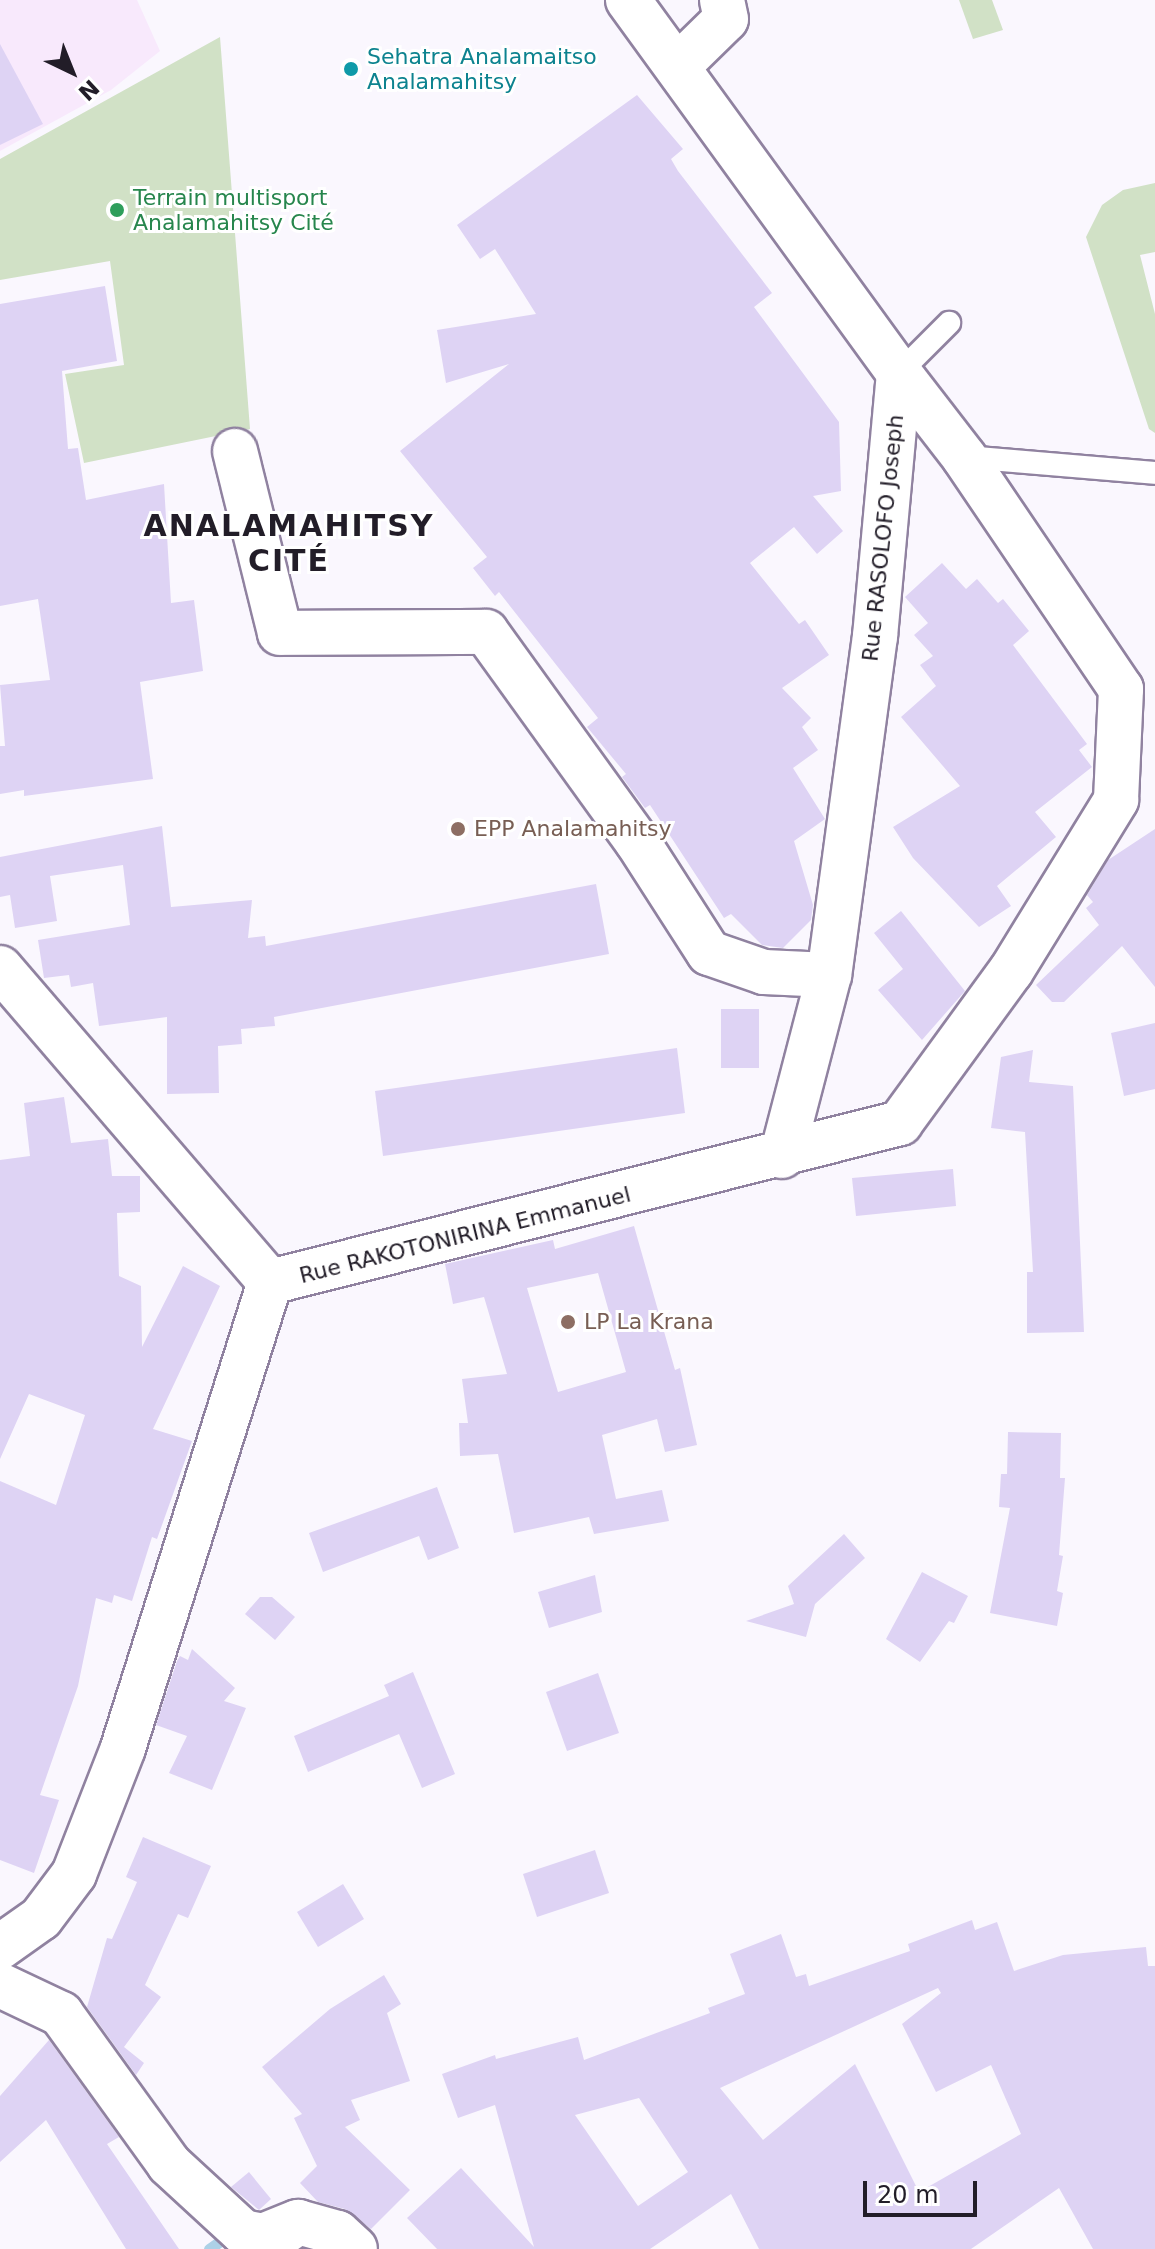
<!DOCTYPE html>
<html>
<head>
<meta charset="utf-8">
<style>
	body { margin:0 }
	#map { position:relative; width:1155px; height:2249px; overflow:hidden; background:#faf7fe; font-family:"DejaVu Sans",sans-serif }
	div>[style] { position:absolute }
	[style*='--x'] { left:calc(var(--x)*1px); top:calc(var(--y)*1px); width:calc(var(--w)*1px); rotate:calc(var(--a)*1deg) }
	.commercial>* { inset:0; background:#f8e9fc }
	.green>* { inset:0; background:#d1e1c6 }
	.stream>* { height:11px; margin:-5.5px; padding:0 5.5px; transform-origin:5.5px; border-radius:5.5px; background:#add1e7 }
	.building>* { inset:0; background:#ded3f4 }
	.roads { filter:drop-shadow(2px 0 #9082a0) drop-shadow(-2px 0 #9082a0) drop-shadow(0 2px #9082a0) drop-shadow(0 -2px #9082a0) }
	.lane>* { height:22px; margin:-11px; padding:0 11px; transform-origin:11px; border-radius:11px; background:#fff }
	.street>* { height:44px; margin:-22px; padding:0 22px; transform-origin:22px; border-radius:22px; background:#fff }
	.dots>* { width:22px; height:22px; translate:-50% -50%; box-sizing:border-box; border:4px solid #fff; border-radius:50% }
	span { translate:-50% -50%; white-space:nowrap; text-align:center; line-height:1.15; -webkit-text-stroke:6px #fff; paint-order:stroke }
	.culture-label { font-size:22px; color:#0d838f }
	.left { translate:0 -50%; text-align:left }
	.leisure-label { font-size:22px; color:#27864d }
	.street-label { font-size:22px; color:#221d28 }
	.education-label { font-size:22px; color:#785e54 }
	.district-label { font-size:30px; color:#221d28; font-weight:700; letter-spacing:2px }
	.north { position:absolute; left:32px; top:32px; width:80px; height:80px; -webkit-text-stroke:6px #fff; paint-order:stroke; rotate:137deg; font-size:22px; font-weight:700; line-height:32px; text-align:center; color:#221d28 }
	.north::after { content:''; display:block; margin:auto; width:28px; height:36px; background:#221d28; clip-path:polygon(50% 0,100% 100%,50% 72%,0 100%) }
	.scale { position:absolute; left:863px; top:2181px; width:114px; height:36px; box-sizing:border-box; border:4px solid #221d28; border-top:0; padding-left:10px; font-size:24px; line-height:28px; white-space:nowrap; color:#221d28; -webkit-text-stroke:6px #fff; paint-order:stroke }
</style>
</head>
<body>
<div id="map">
	<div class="commercial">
		<div style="clip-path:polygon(0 0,137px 0,160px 51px,111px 90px,0 151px)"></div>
	</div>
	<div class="green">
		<div style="clip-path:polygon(959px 0,992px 0,1003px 30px,973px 39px)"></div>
		<div style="clip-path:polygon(220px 37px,250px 429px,84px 463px,65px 374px,124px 365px,110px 261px,0 280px,0 159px)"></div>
		<div style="clip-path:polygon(1155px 183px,1155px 252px,1140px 255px,1155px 314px,1155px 433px,1149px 429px,1086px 237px,1102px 205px,1123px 190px)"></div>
	</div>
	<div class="stream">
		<div style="--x:209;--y:2249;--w:16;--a:-35"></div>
	</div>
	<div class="building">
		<div style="clip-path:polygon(0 44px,43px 124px,0 145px)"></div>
		<div style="clip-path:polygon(637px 95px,683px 149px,671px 159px,678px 171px,772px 293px,754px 307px,839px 422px,841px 491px,813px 496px,843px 531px,817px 554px,794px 527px,750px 563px,799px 624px,805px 620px,829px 655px,782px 688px,811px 718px,802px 727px,818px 750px,793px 768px,825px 819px,794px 841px,813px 905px,811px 920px,783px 948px,762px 945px,731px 914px,724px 918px,650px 805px,645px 808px,622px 777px,626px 774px,587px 727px,598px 718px,499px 592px,495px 596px,473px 568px,487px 557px,400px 451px,509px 364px,446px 383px,437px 330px,536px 314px,495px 249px,480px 259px,457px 225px)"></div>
		<div style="clip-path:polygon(105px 286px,117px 361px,62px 371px,68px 449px,78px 448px,86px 500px,164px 484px,171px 603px,194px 600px,203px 671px,140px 682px,153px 779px,24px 796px,24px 790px,0 794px,0 746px,5px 746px,0 685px,50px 680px,38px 599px,0 606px,0 304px)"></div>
		<div style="clip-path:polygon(942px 563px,966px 589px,977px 579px,998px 603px,1003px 599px,1029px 631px,1013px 645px,1087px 744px,1079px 750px,1092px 767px,1035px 812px,1056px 837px,997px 886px,1011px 906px,979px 927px,913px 858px,893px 827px,960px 786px,901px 717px,936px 686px,920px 665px,933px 656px,914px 635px,928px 623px,905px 597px)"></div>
		<div style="clip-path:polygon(162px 826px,171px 907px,252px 900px,248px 938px,265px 936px,266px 946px,596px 884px,609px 954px,274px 1017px,275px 1026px,241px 1029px,242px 1044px,218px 1046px,219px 1093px,167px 1094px,167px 1017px,99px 1026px,93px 983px,71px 987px,69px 975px,44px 978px,38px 940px,130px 925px,123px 865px,50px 876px,57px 921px,15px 928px,10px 895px,0 897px,0 857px)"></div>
		<div style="clip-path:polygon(1155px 829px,1155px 987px,1122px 946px,1064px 1002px,1052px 1002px,1036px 985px,1099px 925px,1086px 908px,1093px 902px,1087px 895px,1108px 860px)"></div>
		<div style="clip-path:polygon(901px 911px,965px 991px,922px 1040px,878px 990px,903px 969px,874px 933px)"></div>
		<div style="clip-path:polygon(721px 1009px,759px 1009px,759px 1068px,721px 1068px)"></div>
		<div style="clip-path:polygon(1155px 1023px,1155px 1089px,1124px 1096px,1111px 1033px)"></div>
		<div style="clip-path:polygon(677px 1048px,685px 1113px,383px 1156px,375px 1091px)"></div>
		<div style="clip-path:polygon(1033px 1050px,1029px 1082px,1073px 1086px,1084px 1332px,1027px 1333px,1027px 1272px,1033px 1272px,1025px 1132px,991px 1128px,1001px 1057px)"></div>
		<div style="clip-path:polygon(64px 1097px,71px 1143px,108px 1139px,112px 1176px,140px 1176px,140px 1212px,117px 1213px,119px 1276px,141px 1286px,142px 1347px,183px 1266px,220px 1286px,153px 1429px,192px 1441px,157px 1539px,152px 1537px,132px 1601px,114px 1595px,112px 1603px,96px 1598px,78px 1686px,40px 1795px,59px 1800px,34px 1873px,0 1860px,0 1481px,56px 1505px,85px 1415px,29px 1394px,0 1459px,0 1160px,30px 1156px,24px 1103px)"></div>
		<div style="clip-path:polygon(953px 1169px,956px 1206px,856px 1216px,852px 1178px)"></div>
		<div style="clip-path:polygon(evenodd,634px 1226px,675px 1370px,680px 1368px,697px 1445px,665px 1452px,657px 1419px,602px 1435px,616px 1499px,662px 1490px,669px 1521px,594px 1534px,589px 1517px,514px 1533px,498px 1454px,460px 1456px,459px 1423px,468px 1423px,462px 1379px,507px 1374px,484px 1297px,453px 1304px,445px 1264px,553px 1240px,555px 1249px,634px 1226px,598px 1273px,626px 1372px,558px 1392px,527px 1288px,598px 1273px)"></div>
		<div style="clip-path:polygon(1008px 1432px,1061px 1433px,1060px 1478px,1065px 1478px,1059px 1555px,1063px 1556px,1057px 1591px,1063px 1593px,1057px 1626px,990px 1613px,1010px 1508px,999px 1507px,1001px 1474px,1007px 1474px)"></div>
		<div style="clip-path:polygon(437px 1487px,459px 1548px,428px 1560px,419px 1536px,323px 1572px,309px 1533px)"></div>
		<div style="clip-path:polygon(844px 1534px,865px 1558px,815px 1604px,806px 1637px,746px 1621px,794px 1604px,788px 1586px)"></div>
		<div style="clip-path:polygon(922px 1572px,968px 1596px,954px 1623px,949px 1621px,920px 1662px,886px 1639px)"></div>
		<div style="clip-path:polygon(595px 1575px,602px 1612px,549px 1628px,538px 1592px)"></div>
		<div style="clip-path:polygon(260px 1597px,272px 1597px,295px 1617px,275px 1640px,245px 1614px)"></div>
		<div style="clip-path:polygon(192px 1649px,235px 1688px,224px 1701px,246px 1708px,212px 1790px,169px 1773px,187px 1736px,156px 1725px,177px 1661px,180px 1656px,188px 1660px)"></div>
		<div style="clip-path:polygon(413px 1672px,455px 1774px,422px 1788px,399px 1734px,308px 1772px,294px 1736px,389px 1696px,384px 1685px)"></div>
		<div style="clip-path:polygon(598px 1673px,619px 1733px,567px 1751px,546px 1692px)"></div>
		<div style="clip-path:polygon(143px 1837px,211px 1866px,188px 1918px,178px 1914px,145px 1985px,161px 1997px,124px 2047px,144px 2063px,136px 2075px,87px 2007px,107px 1938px,112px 1939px,137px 1882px,126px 1877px)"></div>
		<div style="clip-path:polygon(595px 1850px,609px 1893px,537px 1917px,523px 1874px)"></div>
		<div style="clip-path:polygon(343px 1884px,364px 1919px,318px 1947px,297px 1912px)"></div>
		<div style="clip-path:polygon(evenodd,972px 1920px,975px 1930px,997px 1922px,1014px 1971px,1063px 1955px,1146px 1947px,1148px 1966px,1155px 1966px,1155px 2249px,1093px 2249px,1059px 2188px,971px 2249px,759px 2249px,731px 2194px,650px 2249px,437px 2249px,407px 2218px,461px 2168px,534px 2247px,495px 2105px,458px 2118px,442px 2074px,495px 2055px,496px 2059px,578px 2037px,584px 2060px,710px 2013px,708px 2008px,745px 1994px,730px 1954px,781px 1934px,796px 1977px,806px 1974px,809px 1986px,910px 1951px,908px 1944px,972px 1920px,938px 1988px,941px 1993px,902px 2024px,936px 2092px,991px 2065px,1021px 2134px,919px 2192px,855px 2064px,763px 2140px,720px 2088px,938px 1988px,972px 1920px,639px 2098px,688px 2172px,638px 2206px,575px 2115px,639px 2098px)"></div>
		<div style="clip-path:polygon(384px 1975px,401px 2004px,387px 2013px,410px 2081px,351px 2100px,360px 2120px,345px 2127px,410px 2190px,371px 2229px,345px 2209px,318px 2202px,300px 2183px,317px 2166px,294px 2118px,302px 2114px,262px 2067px,330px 2009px)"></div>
		<div style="clip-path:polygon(49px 2040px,119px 2137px,107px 2144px,179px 2249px,126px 2249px,46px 2120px,0 2162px,0 2096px)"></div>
		<div style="clip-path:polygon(249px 2172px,271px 2199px,259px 2210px,231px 2187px)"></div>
	</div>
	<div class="roads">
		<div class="lane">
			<div style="--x:899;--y:373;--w:71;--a:-45"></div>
			<div style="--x:965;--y:457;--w:191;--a:4.8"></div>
		</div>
		<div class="street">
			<div style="--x:628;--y:0;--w:461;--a:54"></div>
			<div style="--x:899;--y:373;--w:264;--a:95.2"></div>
			<div style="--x:875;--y:636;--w:342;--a:97.7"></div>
			<div style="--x:829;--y:975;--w:187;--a:104.6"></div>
			<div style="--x:680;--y:64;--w:64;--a:-44.4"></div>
			<div style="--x:726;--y:19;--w:19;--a:-102"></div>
			<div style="--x:235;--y:451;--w:187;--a:76.1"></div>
			<div style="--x:280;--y:633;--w:206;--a:-0.3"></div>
			<div style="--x:486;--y:632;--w:258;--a:54.2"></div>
			<div style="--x:637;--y:841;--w:133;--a:57.3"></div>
			<div style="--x:709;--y:953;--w:58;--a:19.1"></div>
			<div style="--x:764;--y:972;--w:65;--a:2.6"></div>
			<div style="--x:0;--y:968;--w:414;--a:49.3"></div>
			<div style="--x:270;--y:1282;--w:650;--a:-14.16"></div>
			<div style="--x:900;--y:1123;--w:188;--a:-53.9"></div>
			<div style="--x:1011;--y:971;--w:201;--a:-58.4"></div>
			<div style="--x:1116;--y:800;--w:111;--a:-87.4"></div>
			<div style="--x:1121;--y:689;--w:280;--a:-124.1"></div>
			<div style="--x:964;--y:457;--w:106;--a:-127.7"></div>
			<div style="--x:0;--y:1947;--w:50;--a:-35.3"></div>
			<div style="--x:41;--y:1918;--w:55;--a:-53.1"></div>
			<div style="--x:74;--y:1874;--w:135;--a:-68.7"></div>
			<div style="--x:123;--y:1748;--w:489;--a:-72.5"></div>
			<div style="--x:0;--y:1985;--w:68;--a:25.4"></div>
			<div style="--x:61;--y:2014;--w:185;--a:54.2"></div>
			<div style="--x:169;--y:2164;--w:100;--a:42.6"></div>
			<div style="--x:243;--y:2232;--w:20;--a:11"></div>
			<div style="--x:263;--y:2236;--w:38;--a:-22"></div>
			<div style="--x:274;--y:2239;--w:29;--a:-35"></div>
			<div style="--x:298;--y:2222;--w:41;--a:15.4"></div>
			<div style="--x:338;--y:2233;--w:23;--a:43"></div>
		</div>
	</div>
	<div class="dots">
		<div style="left:351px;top:69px;background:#0f9aa8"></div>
		<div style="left:117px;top:210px;background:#2e9e5b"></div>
		<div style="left:458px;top:829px;background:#8d6e63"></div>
		<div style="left:568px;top:1322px;background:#8d6e63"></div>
	</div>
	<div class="culture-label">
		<span class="left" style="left:367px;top:69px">Sehatra Analamaitso<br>Analamahitsy</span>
	</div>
	<div class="leisure-label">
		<span class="left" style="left:133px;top:210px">Terrain multisport<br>Analamahitsy Cité</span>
	</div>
	<div class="street-label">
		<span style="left:883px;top:538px;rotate:-84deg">Rue RASOLOFO Joseph</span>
		<span style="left:465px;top:1235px;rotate:-14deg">Rue RAKOTONIRINA Emmanuel</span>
	</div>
	<div class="education-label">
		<span class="left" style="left:474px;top:829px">EPP Analamahitsy</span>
		<span class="left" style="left:584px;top:1322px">LP La Krana</span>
	</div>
	<div class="district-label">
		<span style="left:289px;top:543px">ANALAMAHITSY<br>CITÉ</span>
	</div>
	<div class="north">N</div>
	<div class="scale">20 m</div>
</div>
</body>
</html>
